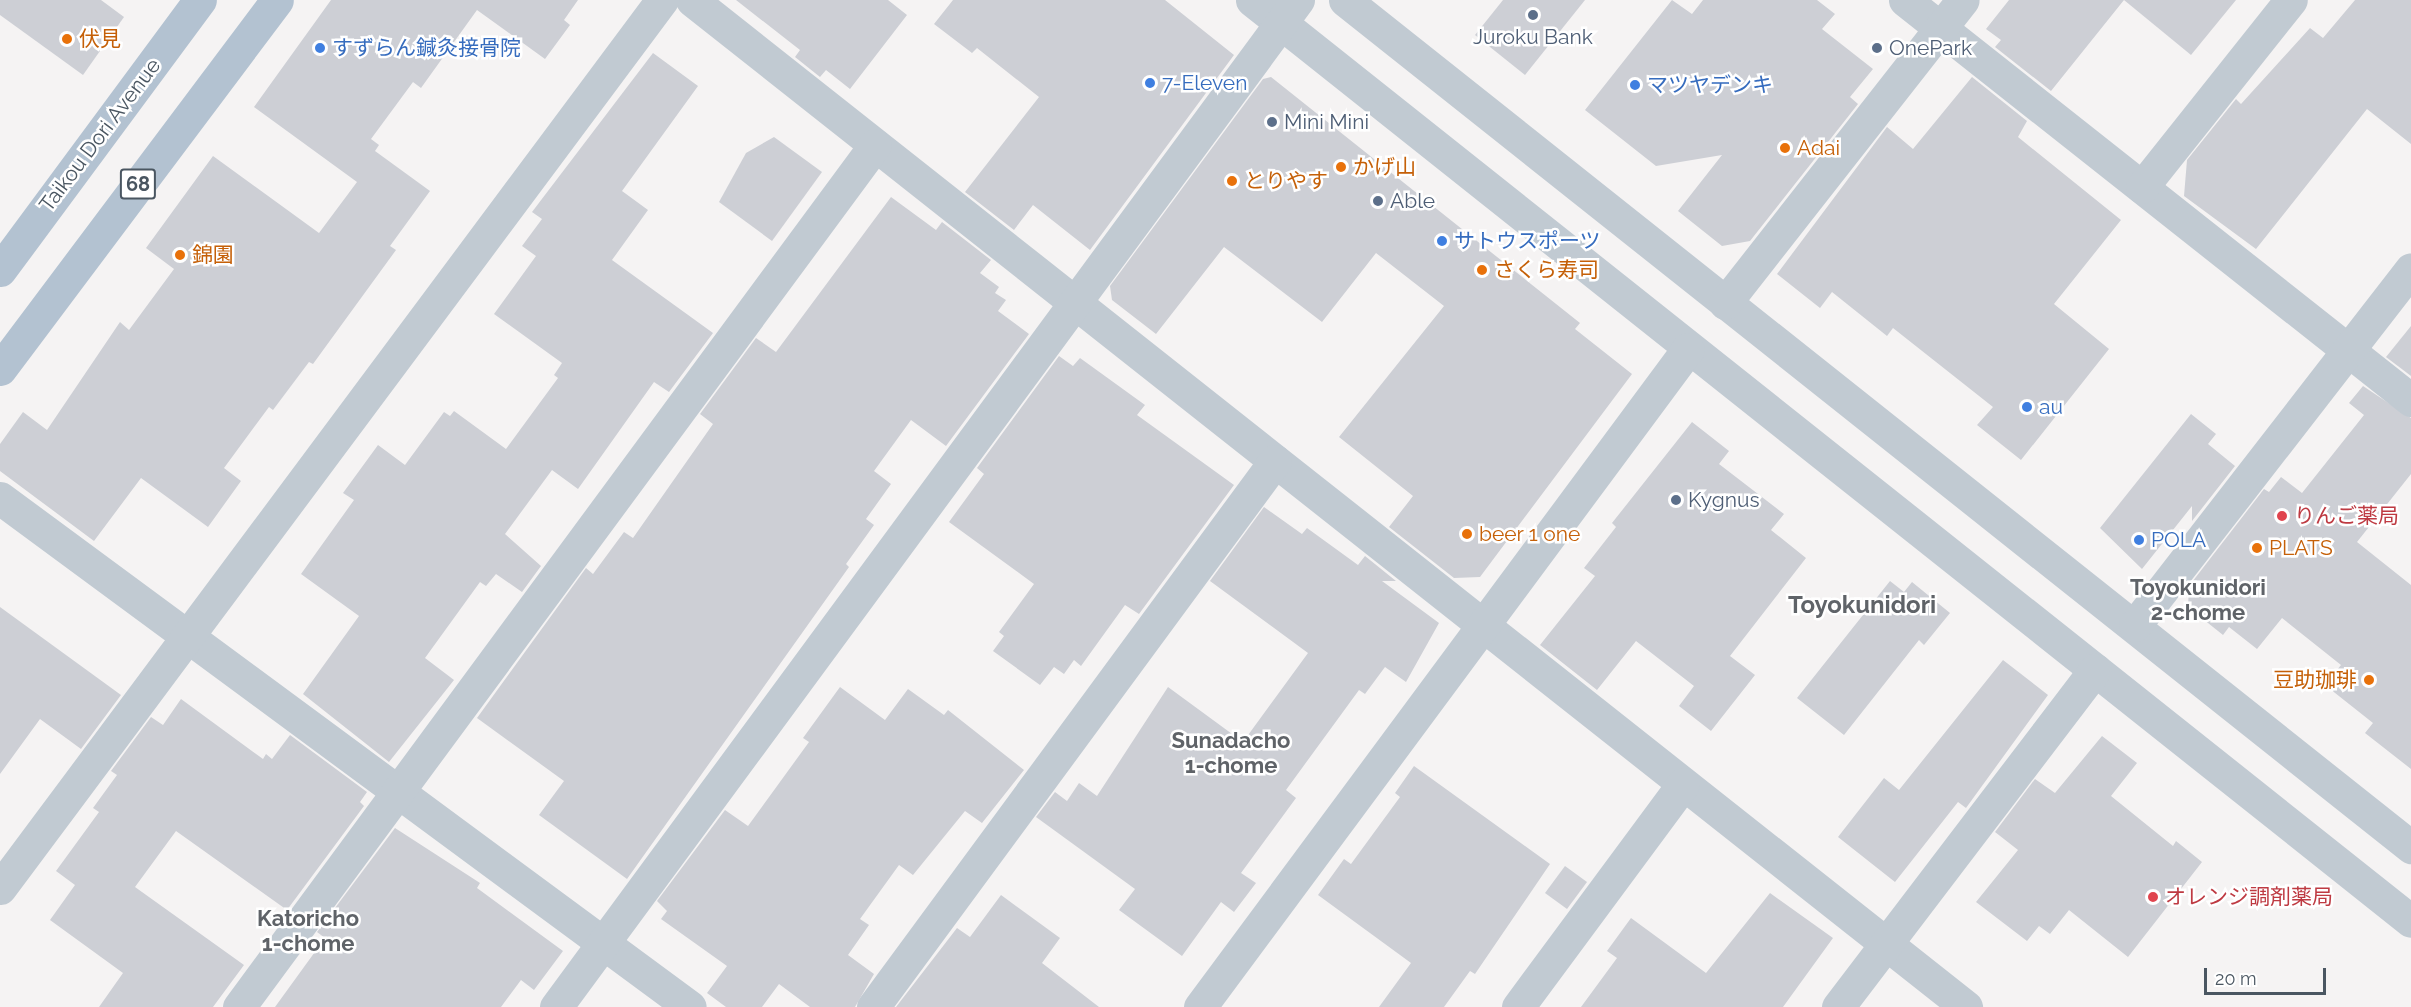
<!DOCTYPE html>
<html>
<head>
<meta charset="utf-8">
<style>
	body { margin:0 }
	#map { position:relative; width:2411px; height:1007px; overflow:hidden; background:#f5f3f3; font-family:Raleway,"Noto Sans JP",sans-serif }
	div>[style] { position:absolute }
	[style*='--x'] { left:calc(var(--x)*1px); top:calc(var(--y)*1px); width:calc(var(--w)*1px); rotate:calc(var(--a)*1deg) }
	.building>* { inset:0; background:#cdcfd5 }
	.minor>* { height:33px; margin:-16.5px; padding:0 16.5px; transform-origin:16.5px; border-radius:16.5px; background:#c1cad2 }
	.major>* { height:33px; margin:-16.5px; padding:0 16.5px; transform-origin:16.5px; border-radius:16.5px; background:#b3c2d1 }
	.dots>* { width:16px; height:16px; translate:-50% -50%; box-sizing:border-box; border:3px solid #fff; border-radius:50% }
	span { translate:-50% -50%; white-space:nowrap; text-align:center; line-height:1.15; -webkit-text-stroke:5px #fff; paint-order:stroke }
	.shield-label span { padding:2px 4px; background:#fff; border:2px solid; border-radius:4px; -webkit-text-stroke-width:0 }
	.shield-label { font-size:20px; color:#4a5661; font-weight:700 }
	.service-label { font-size:21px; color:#4e5e75 }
	.left { translate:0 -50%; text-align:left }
	.food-label { font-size:21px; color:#c56008 }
	.right { translate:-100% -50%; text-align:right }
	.shop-label { font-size:21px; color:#366cbe }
	.street-label { font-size:21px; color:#4a5661 }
	.health-label { font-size:21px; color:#be3a42 }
	.neighbourhood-label { font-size:22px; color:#5f6368; font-weight:700 }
	.quarter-label { font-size:24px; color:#5f6368; font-weight:700 }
	.scale { position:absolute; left:2204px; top:968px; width:122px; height:27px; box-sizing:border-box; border:3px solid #4a5661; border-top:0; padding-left:8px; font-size:18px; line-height:21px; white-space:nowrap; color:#4a5661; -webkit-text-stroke:4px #fff; paint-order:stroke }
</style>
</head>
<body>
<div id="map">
	<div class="building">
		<div style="clip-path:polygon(0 0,101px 0,124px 17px,83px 75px,0 15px)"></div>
		<div style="clip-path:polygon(331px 0,578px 0,564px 20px,570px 25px,545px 59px,477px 10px,421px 88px,413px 82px,371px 139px,379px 145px,375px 151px,430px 191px,390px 246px,396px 250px,313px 364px,309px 362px,273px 410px,269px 407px,224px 468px,241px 481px,208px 527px,141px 478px,94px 541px,0 471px,0 444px,23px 412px,47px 430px,120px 322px,129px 330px,174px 269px,146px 248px,213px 156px,319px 233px,357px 182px,254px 107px)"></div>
		<div style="clip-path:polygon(736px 0,888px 0,907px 15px,850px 89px,826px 70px,820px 77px,795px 57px,800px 50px)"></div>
		<div style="clip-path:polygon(953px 0,1165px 0,1234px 55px,1090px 250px,1033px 205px,1014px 230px,965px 192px,1039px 97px,977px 48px,972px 53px,934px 24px)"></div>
		<div style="clip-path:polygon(1503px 0,1585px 0,1525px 75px,1475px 35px)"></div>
		<div style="clip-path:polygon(1672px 0,1692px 14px,1703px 0,1817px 0,1835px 14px,1822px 29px,1873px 69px,1850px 97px,1858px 104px,1750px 241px,1722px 246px,1678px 211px,1722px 155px,1656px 166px,1585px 110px)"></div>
		<div style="clip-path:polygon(2009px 0,2124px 0,2051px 91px,1995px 47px,2001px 40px,1986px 29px)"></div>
		<div style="clip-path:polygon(2124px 0,2236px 0,2191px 55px)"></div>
		<div style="clip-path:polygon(2355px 0,2411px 0,2411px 144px,2367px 109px,2256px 249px,2184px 196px,2187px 160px,2236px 99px,2241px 104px,2310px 28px,2323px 38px)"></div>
		<div style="clip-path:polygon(653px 53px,698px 86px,622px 191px,648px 210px,612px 260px,713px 333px,669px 392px,654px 382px,578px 489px,552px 470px,505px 534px,541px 566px,522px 592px,496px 574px,486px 586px,480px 582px,425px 658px,454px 680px,389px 762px,303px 694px,359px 616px,301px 574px,354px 500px,343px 493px,378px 445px,405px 465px,444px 412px,450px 416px,454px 411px,506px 449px,558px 378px,554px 375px,562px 363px,494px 314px,536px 256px,522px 246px,542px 219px,532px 212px)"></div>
		<div style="clip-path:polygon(1271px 77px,1580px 323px,1575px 329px,1632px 374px,1480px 577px,1454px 578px,1389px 527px,1413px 496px,1339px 437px,1444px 306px,1376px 253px,1322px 322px,1224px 247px,1156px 334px,1112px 300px,1110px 286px,1263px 79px)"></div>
		<div style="clip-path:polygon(1972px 77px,2027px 121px,2018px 137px,2121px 220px,2054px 304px,2109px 349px,2021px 460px,1977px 425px,1993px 407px,1893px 328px,1887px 336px,1832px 292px,1820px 308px,1777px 274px,1887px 127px,1913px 149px)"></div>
		<div style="clip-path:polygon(774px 137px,822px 172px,772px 241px,719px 202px,746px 153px)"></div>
		<div style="clip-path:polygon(891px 197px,936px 230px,942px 222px,991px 260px,980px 273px,999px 287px,995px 293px,1006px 300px,998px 311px,1029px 334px,946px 446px,911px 420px,874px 471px,891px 484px,866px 519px,874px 525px,846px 564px,849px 567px,627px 879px,539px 815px,564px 781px,477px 718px,586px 568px,593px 574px,624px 532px,633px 538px,713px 424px,700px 414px,756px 338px,776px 352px)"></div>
		<div style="clip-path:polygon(2411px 326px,2411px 376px,2386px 357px)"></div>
		<div style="clip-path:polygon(1059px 356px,1073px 366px,1080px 358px,1145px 405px,1137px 415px,1234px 485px,1139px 614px,1125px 605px,1081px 666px,1074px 660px,1064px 674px,1054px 667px,1040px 685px,993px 651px,1004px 636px,999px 632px,1034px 584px,949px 522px,984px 474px,977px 468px)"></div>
		<div style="clip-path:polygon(2363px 386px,2411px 418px,2411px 474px,2357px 542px,2411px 585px,2411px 769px,2365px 733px,2373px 723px,2325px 685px,2341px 665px,2282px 618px,2257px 649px,2229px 627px,2223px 635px,2188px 607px,2189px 586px,2264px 489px,2269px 492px,2281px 477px,2302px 493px,2364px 415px,2349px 403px)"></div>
		<div style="clip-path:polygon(2191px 414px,2216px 434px,2208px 444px,2235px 466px,2192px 521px,2192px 506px,2142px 569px,2100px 528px)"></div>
		<div style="clip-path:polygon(1692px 422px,1729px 451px,1719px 464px,1784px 514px,1771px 530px,1806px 558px,1730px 656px,1755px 675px,1711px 731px,1679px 706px,1694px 686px,1636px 641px,1597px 690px,1540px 645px,1595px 576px,1584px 568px,1616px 527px,1612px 523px)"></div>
		<div style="clip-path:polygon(1264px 507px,1302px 534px,1307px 528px,1358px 565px,1365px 556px,1396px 581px,1382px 581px,1439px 623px,1406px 682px,1385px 667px,1365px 694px,1359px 690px,1286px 790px,1296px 798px,1241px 873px,1256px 883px,1234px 912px,1221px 902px,1182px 956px,1119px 910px,1135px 889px,1036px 817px,1055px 792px,1067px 801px,1079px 783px,1097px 796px,1168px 687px,1243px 742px,1308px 653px,1210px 581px)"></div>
		<div style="clip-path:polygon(1890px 581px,1904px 592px,1912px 582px,1950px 613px,1924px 645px,1919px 640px,1844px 735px,1797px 698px)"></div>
		<div style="clip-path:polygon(0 607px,121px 695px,81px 749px,40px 719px,0 774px)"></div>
		<div style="clip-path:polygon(2003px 660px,2048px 695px,1966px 808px,1958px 802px,1895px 882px,1838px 837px,1884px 778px,1899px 790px)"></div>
		<div style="clip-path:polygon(840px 687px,885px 720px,908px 689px,944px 715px,948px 710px,1024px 770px,982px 823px,965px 811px,913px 875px,899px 865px,860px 919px,869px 925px,848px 955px,874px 974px,855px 1007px,810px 1007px,779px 984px,762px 1007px,726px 1007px,707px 993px,727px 966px,661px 919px,667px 911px,657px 901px,725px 810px,748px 826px,809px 742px,803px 738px)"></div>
		<div style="clip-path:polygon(181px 699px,263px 759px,266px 754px,272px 759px,290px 735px,367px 792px,360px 802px,364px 806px,287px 910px,176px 831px,135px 887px,244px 965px,213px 1007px,99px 1007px,123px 973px,50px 920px,75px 885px,56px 871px,99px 812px,93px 808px,117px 775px,111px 771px,151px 717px,163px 725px)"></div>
		<div style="clip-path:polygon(2102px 736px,2137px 763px,2111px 796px,2173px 846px,2176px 841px,2202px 862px,2128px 957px,2069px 910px,2050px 934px,2039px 926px,2027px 941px,1976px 902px,2018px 850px,1995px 832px,2035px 779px,2055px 793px)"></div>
		<div style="clip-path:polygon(1414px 766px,1550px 864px,1475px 974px,1470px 971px,1444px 1007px,1379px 1007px,1411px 963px,1318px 895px,1344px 859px,1351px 864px,1400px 797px,1395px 793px)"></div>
		<div style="clip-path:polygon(395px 828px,480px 883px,477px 888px,563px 951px,534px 990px,521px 980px,501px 1007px,275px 1007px,325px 938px,317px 932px)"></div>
		<div style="clip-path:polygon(1565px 866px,1587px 882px,1567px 909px,1545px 893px)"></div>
		<div style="clip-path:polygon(1770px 893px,1833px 938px,1783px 1007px,1581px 1007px,1617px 958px,1607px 951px,1631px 918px,1706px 973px)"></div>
		<div style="clip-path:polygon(1001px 895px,1060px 938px,1042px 963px,1099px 1007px,896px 1007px,957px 928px,970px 937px)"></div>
	</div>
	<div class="minor">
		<div style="--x:692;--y:0;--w:1624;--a:38.32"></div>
		<div style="--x:1252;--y:0;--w:1480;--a:38.47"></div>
		<div style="--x:1345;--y:0;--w:1362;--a:38.47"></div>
		<div style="--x:1905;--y:0;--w:645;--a:38.33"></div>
		<div style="--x:2142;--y:187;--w:239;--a:-51.5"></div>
		<div style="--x:1725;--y:303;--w:385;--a:-51.9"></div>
		<div style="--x:0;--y:498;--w:857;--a:36.42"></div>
		<div style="--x:2135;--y:625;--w:450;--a:-52.2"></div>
		<div style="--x:0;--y:888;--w:1108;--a:-53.3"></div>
		<div style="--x:239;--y:1007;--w:1071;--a:-53.58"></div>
		<div style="--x:556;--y:1007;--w:1251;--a:-53.62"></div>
		<div style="--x:873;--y:1007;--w:678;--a:-53.64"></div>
		<div style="--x:1200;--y:1007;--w:819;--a:-53.44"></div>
		<div style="--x:1518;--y:1007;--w:277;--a:-53.5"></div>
		<div style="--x:1838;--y:1007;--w:424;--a:-52.7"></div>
	</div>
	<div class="major">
		<div style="--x:0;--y:270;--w:336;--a:-53.5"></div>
		<div style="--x:0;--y:369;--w:461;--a:-53.1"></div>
	</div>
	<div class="dots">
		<div style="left:1533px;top:15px;background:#5c6f8a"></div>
		<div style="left:67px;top:39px;background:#e8710a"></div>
		<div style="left:320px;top:48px;background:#3f7fe0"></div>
		<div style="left:1877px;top:48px;background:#5c6f8a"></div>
		<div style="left:1150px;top:83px;background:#3f7fe0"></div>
		<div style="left:1635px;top:85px;background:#3f7fe0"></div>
		<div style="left:1272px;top:122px;background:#5c6f8a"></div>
		<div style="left:1785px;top:148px;background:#e8710a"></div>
		<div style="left:1341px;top:167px;background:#e8710a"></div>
		<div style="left:1232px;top:181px;background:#e8710a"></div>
		<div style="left:1378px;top:201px;background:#5c6f8a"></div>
		<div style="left:1442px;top:241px;background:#3f7fe0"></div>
		<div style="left:180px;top:255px;background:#e8710a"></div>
		<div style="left:1482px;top:270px;background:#e8710a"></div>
		<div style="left:2027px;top:407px;background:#3f7fe0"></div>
		<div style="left:1676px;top:500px;background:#5c6f8a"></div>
		<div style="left:2282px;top:516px;background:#e0444e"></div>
		<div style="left:1467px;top:534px;background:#e8710a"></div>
		<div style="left:2139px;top:540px;background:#3f7fe0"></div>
		<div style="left:2257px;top:548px;background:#e8710a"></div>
		<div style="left:2369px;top:680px;background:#e8710a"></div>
		<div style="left:2153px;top:897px;background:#e0444e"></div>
	</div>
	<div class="shield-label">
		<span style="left:138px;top:184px">68</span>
	</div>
	<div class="service-label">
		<span style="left:1533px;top:37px">Juroku Bank</span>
		<span class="left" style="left:1889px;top:48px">OnePark</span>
		<span class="left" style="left:1284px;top:122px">Mini Mini</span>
		<span class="left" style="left:1390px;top:201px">Able</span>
		<span class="left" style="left:1688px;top:500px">Kygnus</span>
	</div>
	<div class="food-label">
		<span class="left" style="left:79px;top:39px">伏見</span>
		<span class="left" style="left:1797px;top:148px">Adai</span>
		<span class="left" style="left:1353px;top:167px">かげ山</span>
		<span class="left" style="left:1244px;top:181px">とりやす</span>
		<span class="left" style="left:192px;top:255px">錦園</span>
		<span class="left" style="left:1494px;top:270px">さくら寿司</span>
		<span class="left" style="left:1479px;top:534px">beer 1 one</span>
		<span class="left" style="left:2269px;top:548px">PLATS</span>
		<span class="right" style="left:2357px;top:680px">豆助珈琲</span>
	</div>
	<div class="shop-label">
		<span class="left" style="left:332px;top:48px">すずらん鍼灸接骨院</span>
		<span class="left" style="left:1162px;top:83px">7-Eleven</span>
		<span class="left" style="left:1647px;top:85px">マツヤデンキ</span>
		<span class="left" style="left:1454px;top:241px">サトウスポーツ</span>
		<span class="left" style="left:2039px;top:407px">au</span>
		<span class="left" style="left:2151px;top:540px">POLA</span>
	</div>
	<div class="street-label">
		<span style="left:100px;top:135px;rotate:-53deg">Taikou Dori Avenue</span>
	</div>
	<div class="health-label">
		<span class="left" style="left:2294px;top:516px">りんご薬局</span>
		<span class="left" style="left:2165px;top:897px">オレンジ調剤薬局</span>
	</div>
	<div class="neighbourhood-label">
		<span style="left:2198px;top:600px">Toyokunidori<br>2-chome</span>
		<span style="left:1231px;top:753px">Sunadacho<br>1-chome</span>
		<span style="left:308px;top:931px">Katoricho<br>1-chome</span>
	</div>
	<div class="quarter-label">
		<span style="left:1862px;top:605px">Toyokunidori</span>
	</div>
	<div class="scale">20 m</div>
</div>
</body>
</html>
